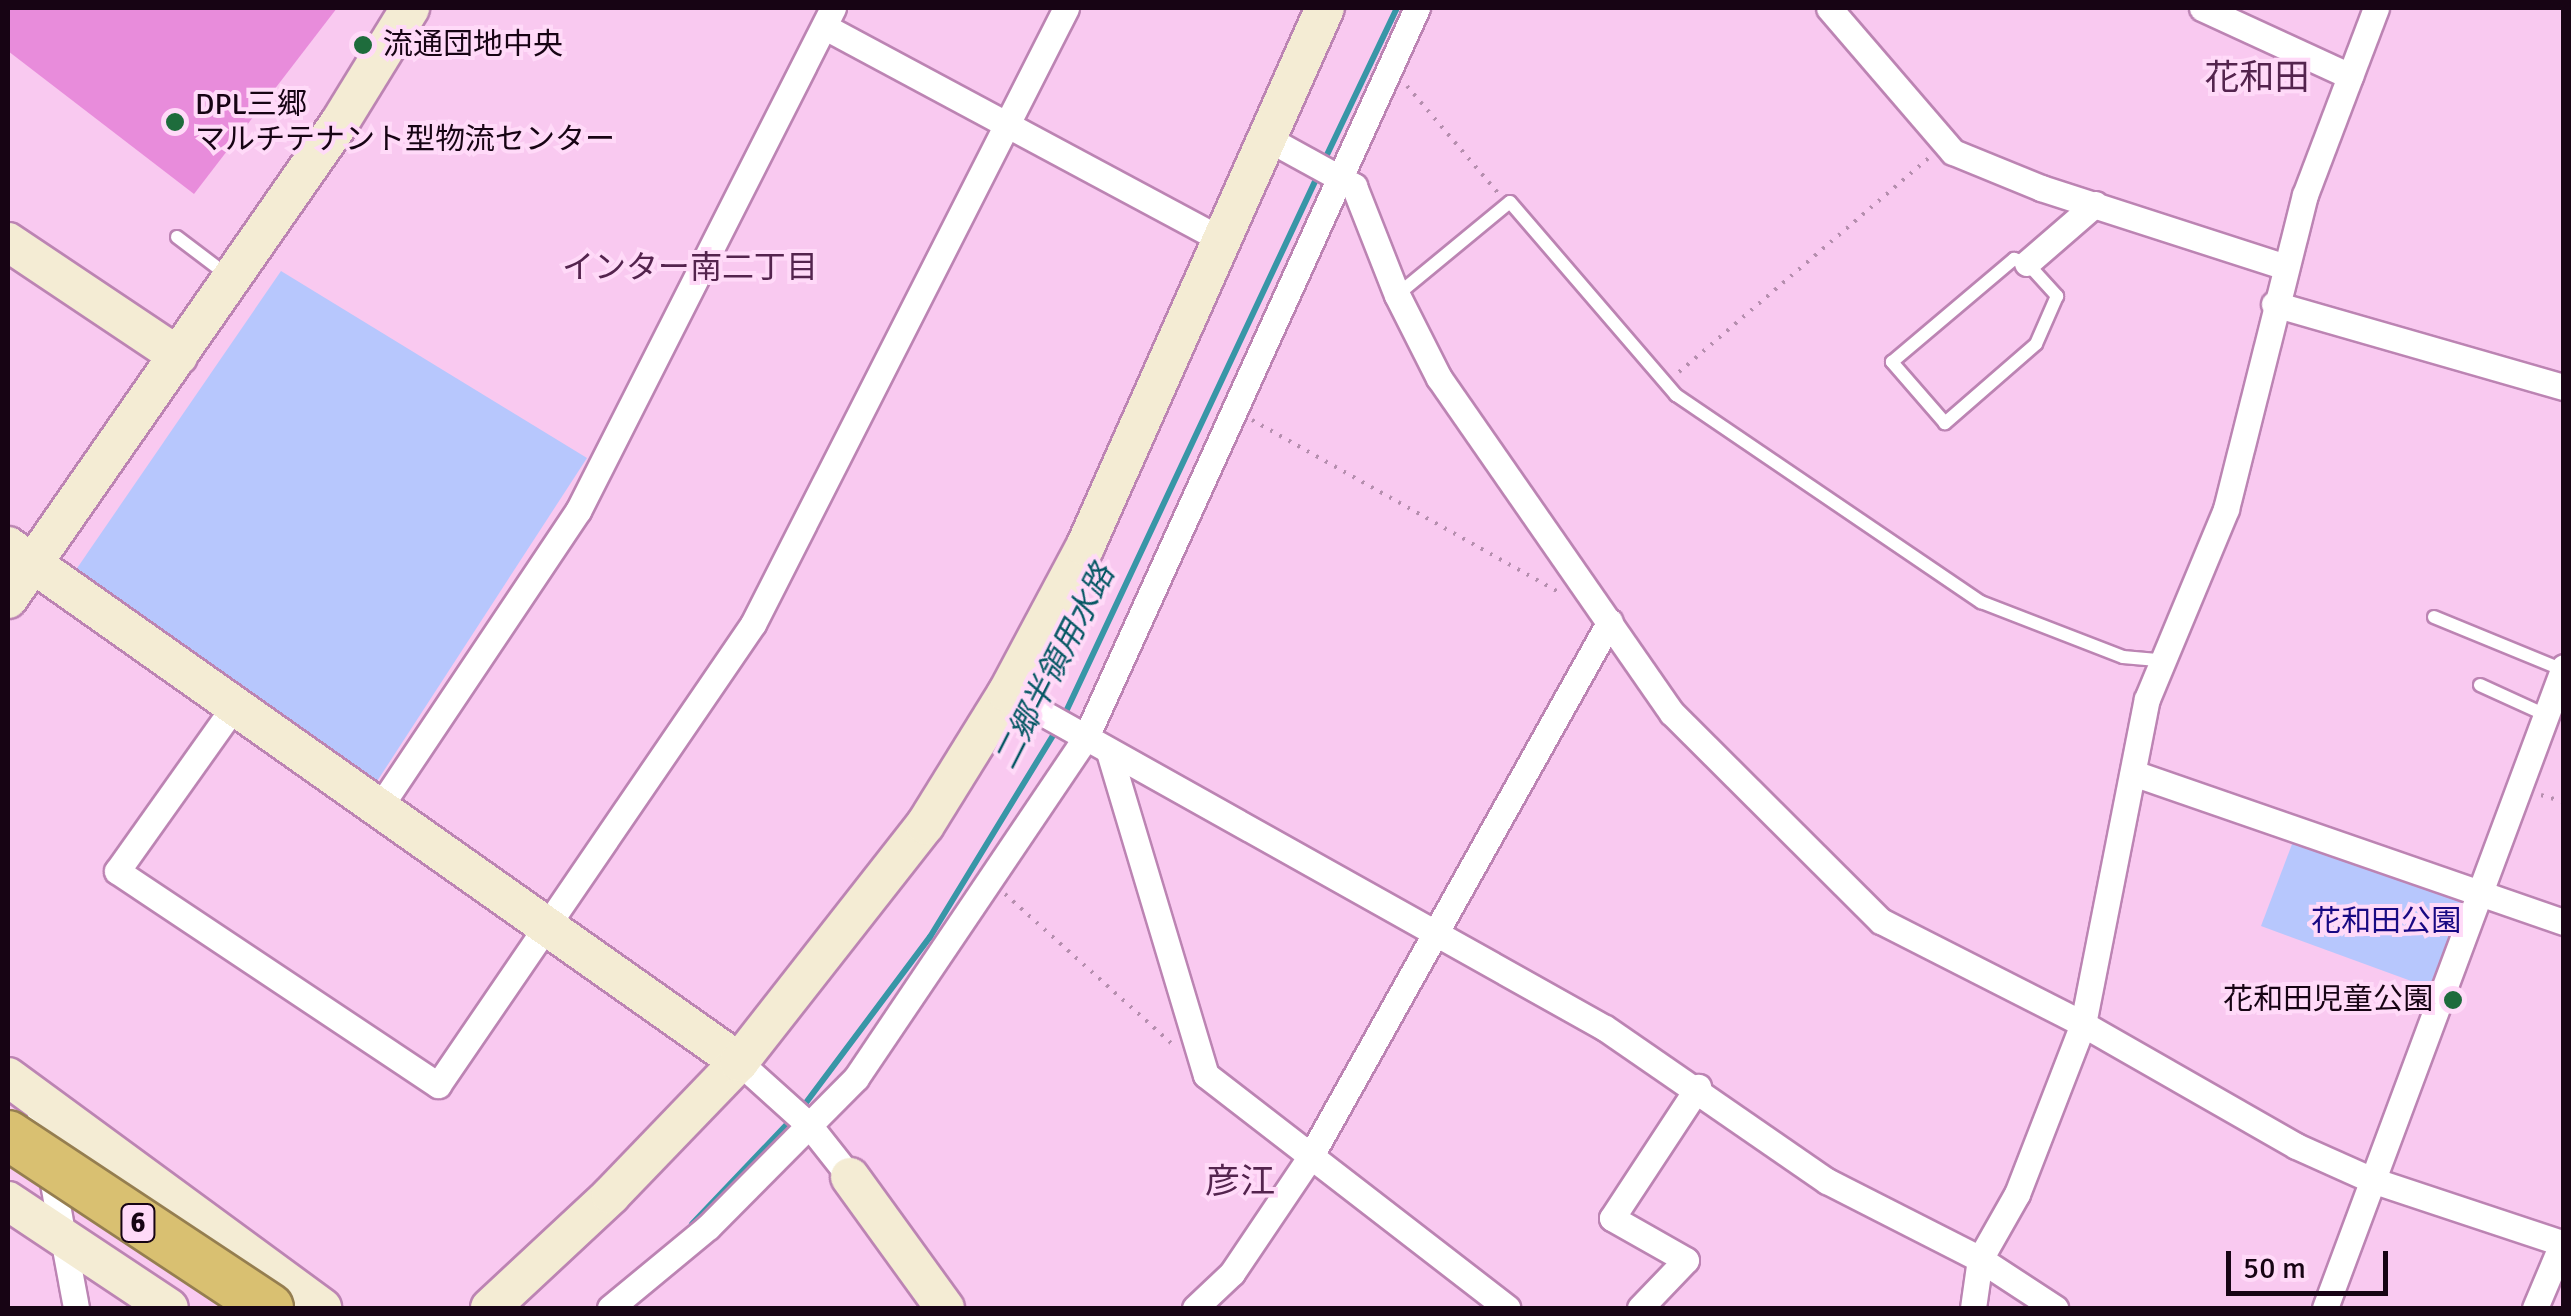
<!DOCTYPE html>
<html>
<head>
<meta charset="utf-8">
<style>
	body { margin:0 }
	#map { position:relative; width:2571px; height:1316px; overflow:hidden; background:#f9c9f0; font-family:Signika,"Noto Sans JP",sans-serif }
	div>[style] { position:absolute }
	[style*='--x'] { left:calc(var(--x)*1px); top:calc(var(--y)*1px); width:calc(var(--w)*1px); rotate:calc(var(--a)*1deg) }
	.green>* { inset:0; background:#b7c7fd }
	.stream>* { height:6px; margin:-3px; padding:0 3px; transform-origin:3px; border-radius:3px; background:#3896a7 }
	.building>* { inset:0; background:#e88cdb }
	.path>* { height:4px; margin-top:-2px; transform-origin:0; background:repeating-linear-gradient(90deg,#b58eae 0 2.5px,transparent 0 10.5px) }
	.roads { filter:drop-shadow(2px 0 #bc84b3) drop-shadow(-2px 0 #bc84b3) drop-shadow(0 2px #bc84b3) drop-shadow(0 -2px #bc84b3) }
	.lane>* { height:12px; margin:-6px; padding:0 6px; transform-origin:6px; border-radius:6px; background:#fff }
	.street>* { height:25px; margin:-12.5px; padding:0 12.5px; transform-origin:12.5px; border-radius:12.5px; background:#fff }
	.secondary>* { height:38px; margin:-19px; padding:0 19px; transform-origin:19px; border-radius:19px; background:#f4ecd4 }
	.bridges { filter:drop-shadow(2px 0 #957e50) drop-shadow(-2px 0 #957e50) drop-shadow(0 2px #957e50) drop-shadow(0 -2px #957e50) }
	.highway-bridge>* { height:48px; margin:-24px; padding:0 24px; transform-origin:24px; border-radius:24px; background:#d9c071 }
	.dots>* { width:28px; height:28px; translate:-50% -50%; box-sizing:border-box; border:5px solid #ffdaf8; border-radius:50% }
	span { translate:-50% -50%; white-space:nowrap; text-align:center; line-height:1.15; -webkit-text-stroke:8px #ffdaf8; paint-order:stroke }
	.shield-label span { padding:2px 8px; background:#ffdaf8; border:2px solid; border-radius:8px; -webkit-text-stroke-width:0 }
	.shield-label { font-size:28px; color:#170414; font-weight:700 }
	.poi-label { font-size:30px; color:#170414 }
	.left { translate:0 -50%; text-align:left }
	.right { translate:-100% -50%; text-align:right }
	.park-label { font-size:30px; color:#190983 }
	.neighbourhood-label { font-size:32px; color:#54244e }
	.water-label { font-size:32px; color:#055764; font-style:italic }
	.quarter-label { font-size:35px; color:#54244e }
	.frame { position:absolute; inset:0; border:10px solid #170414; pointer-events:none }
	.scale { position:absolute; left:2226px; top:1251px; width:162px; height:45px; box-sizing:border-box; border:5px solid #170414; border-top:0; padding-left:12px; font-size:30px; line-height:35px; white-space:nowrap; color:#170414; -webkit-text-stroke:8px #ffdaf8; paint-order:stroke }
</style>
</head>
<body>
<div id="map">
	<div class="green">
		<div style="clip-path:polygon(281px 271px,587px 458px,372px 789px,71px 577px)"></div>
		<div style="clip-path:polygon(2294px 839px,2469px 902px,2433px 989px,2261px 926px)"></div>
	</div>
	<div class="stream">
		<div style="--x:1324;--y:161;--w:170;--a:-64.5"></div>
		<div style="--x:1063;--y:718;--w:602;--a:-64.84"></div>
		<div style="--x:802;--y:1108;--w:214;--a:-53.2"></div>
		<div style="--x:930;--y:937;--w:244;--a:-58.6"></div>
		<div style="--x:692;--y:1224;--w:148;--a:-46.4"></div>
	</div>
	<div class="building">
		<div style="clip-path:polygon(8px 8px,337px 8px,194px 194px,8px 51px)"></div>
	</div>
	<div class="path">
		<div style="--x:1407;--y:86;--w:140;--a:49.6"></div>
		<div style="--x:1679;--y:372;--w:330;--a:-40.6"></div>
		<div style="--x:1252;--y:420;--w:351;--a:29.3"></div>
		<div style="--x:2541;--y:795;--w:24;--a:17"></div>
		<div style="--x:1005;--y:894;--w:226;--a:41.9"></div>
	</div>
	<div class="roads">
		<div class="lane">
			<div style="--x:177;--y:237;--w:63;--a:37.2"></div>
			<div style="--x:2014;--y:259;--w:14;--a:17"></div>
			<div style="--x:2027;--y:263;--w:45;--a:47.7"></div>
			<div style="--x:2057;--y:296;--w:52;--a:113.6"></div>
			<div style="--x:2036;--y:344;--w:121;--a:139"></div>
			<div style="--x:1945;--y:423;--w:81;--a:-131"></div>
			<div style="--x:1892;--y:362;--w:160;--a:-40.2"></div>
			<div style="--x:1397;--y:295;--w:146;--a:-39.5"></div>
			<div style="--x:1510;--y:202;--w:255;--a:49.3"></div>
			<div style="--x:1676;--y:395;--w:369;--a:34.2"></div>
			<div style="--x:1981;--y:602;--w:152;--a:21.2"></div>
			<div style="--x:2123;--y:657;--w:37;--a:5"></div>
			<div style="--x:2434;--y:617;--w:139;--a:22.3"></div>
			<div style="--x:2480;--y:685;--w:75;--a:24.5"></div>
		</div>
		<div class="street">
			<div style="--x:1829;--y:8;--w:190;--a:49.3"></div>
			<div style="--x:1953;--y:152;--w:95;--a:22.2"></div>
			<div style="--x:2041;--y:188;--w:256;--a:17.9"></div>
			<div style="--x:2202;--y:8;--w:163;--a:24.7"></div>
			<div style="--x:825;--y:27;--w:446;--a:28.2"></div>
			<div style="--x:1265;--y:137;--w:102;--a:28.8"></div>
			<div style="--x:1354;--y:186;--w:117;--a:68.5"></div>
			<div style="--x:1397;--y:295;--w:93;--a:63.2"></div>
			<div style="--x:1439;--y:378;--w:408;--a:55.2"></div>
			<div style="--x:1672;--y:713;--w:295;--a:44.9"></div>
			<div style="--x:1881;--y:921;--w:227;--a:27"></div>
			<div style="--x:2083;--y:1024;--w:245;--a:29.8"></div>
			<div style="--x:2296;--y:1146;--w:83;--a:24.1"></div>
			<div style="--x:2372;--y:1180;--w:202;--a:18.4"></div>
			<div style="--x:2027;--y:263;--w:90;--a:-40.9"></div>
			<div style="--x:2274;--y:304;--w:302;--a:16"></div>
			<div style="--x:1007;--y:693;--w:685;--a:29.26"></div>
			<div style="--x:1605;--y:1028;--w:270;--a:34.6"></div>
			<div style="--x:1827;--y:1181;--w:172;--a:27"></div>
			<div style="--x:1980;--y:1259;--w:90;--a:33.2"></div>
			<div style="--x:233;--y:708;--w:200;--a:125.4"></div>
			<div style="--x:117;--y:871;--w:386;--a:33.7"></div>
			<div style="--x:438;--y:1085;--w:558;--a:-55.66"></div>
			<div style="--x:753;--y:624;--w:691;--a:-63.06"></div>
			<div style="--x:1109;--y:752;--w:337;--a:73.3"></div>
			<div style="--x:1206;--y:1075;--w:381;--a:37.7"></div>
			<div style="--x:2133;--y:773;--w:456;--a:19.1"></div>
			<div style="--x:379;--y:808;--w:358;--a:-56.2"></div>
			<div style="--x:578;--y:511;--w:564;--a:-63.12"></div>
			<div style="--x:739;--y:1062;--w:94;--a:42"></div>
			<div style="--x:809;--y:1125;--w:66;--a:51.7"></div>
			<div style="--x:37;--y:1097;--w:215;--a:79.5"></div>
			<div style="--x:610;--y:1308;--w:127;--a:-39.6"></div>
			<div style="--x:708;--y:1227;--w:210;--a:-45.2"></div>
			<div style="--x:856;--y:1078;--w:411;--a:-56"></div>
			<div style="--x:1086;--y:737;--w:801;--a:-65.58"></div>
			<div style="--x:1195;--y:1308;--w:51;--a:-43.4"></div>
			<div style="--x:1232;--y:1273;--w:138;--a:-56"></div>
			<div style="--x:1309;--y:1159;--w:616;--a:-60.77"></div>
			<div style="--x:1640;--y:1308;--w:66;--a:-46.2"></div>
			<div style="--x:1686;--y:1260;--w:85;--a:-150.4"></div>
			<div style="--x:1612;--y:1218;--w:157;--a:-56.7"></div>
			<div style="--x:1973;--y:1308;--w:49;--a:-81.9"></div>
			<div style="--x:1980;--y:1259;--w:75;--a:-60.4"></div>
			<div style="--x:2017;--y:1194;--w:182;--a:-68.8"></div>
			<div style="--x:2083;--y:1024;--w:331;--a:-78.9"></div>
			<div style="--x:2147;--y:699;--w:206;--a:-67.4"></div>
			<div style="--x:2226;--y:509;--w:324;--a:-75.9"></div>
			<div style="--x:2305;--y:195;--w:200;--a:-69.2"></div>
			<div style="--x:2325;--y:1308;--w:684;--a:-69.55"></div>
			<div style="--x:2535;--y:1308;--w:69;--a:-67.1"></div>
		</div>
		<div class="secondary">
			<div style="--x:8;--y:242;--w:205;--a:33.8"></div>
			<div style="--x:8;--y:546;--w:895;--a:35.22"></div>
			<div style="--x:8;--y:599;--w:581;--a:-55.16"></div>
			<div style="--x:340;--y:122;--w:134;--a:-58.4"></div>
			<div style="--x:8;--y:1077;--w:390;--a:36.3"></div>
			<div style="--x:850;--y:1177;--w:162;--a:54.1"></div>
			<div style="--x:8;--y:1201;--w:193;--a:33.6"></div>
			<div style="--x:490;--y:1308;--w:166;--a:-43"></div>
			<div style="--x:611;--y:1195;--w:185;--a:-46.1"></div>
			<div style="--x:739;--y:1062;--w:301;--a:-51.9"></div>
			<div style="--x:925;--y:825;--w:155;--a:-58.2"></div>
			<div style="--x:1007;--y:693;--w:166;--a:-61.9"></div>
			<div style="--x:1085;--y:547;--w:590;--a:-66"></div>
		</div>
	</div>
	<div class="bridges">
		<div class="highway-bridge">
			<div style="--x:8;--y:1135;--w:313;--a:33.5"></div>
		</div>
	</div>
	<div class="dots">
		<div style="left:363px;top:45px;background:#1e6c3c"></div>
		<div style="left:175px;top:122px;background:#1e6c3c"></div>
		<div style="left:2453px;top:1000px;background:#1e6c3c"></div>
	</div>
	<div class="shield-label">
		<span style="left:138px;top:1223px">6</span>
	</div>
	<div class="poi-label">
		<span class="left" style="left:383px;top:45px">流通団地中央</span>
		<span class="left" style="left:195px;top:122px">DPL三郷<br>マルチテナント型物流センター</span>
		<span class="right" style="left:2433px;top:1000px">花和田児童公園</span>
	</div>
	<div class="park-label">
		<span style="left:2386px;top:922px">花和田公園</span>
	</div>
	<div class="neighbourhood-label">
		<span style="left:690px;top:268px">インター南二丁目</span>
	</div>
	<div class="water-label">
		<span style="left:1055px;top:667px;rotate:-63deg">二郷半領用水路</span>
	</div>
	<div class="quarter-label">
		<span style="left:2257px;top:78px">花和田</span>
		<span style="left:1240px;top:1182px">彦江</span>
	</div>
	<div class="frame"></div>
	<div class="scale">50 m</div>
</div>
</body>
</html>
